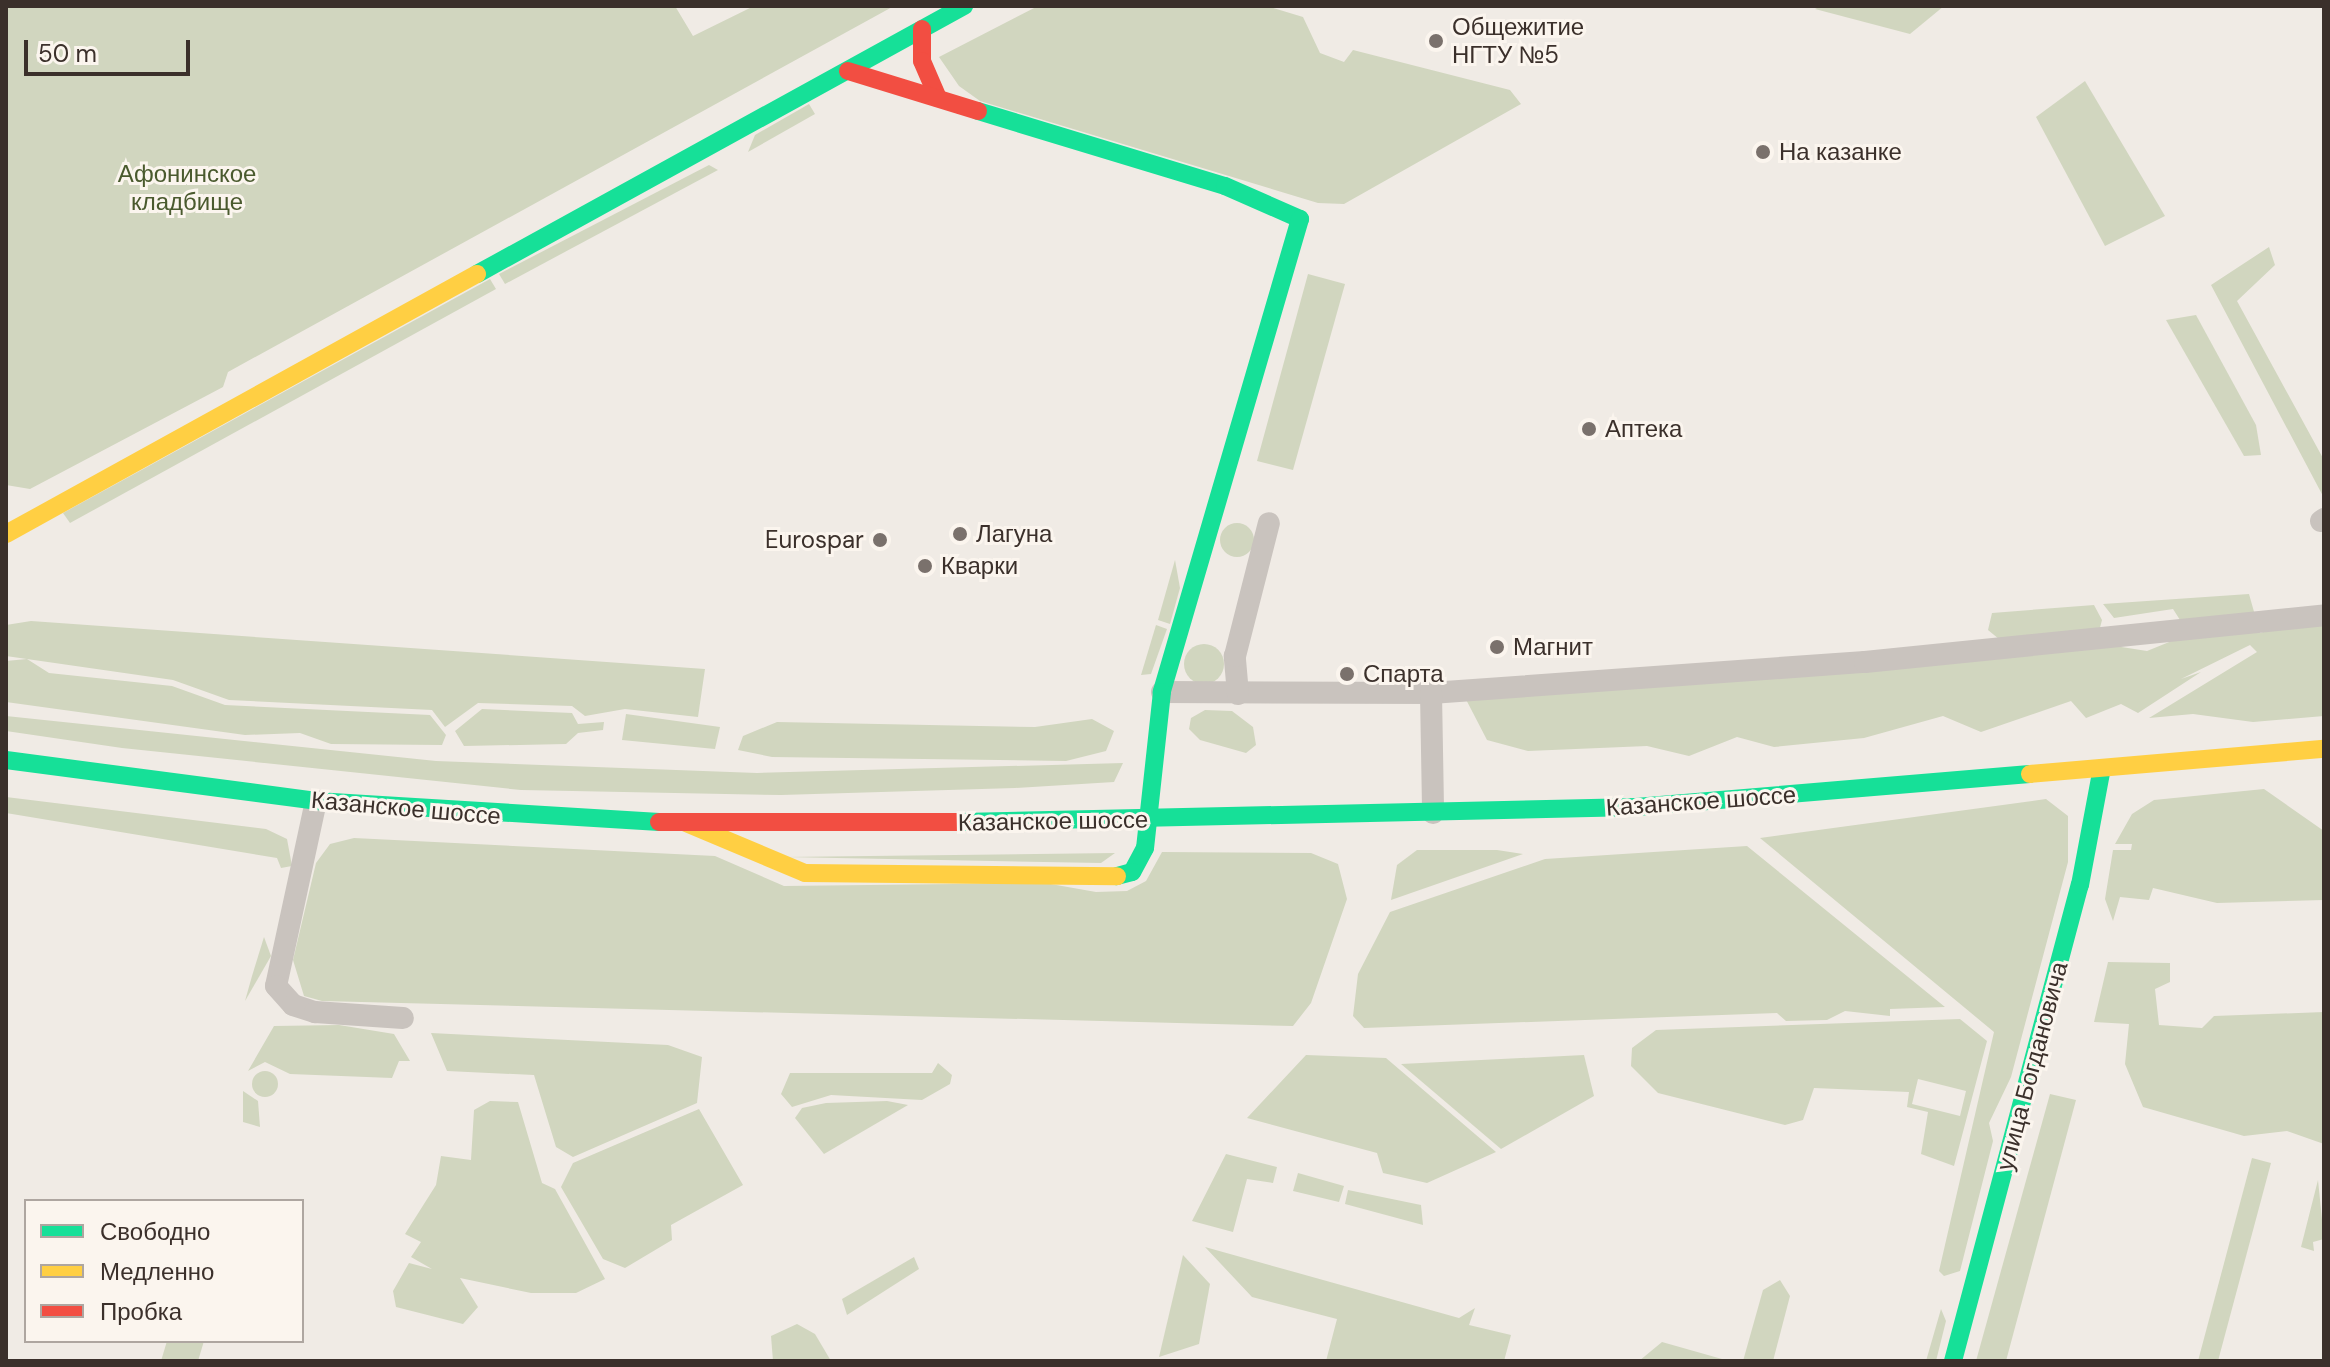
<!DOCTYPE html>
<html>
<head>
<meta charset="utf-8">
<style>
	body { margin:0 }
	#map { position:relative; width:2330px; height:1367px; overflow:hidden; background:#f0ebe5; font-family:"DM Sans",sans-serif }
	div>[style] { position:absolute }
	[style*='--x'] { left:calc(var(--x)*1px); top:calc(var(--y)*1px); width:calc(var(--w)*1px); rotate:calc(var(--a)*1deg) }
	.green>* { inset:0; background:#d1d6bf }
	.round { border-radius:50% }
	.street>* { height:22px; margin:-11px; padding:0 11px; transform-origin:11px; border-radius:11px; background:#c9c3be }
	.fast>* { height:18px; margin:-9px; padding:0 9px; transform-origin:9px; border-radius:9px; background:#16e098 }
	.slow>* { height:18px; margin:-9px; padding:0 9px; transform-origin:9px; border-radius:9px; background:#ffcf43 }
	.jam>* { height:18px; margin:-9px; padding:0 9px; transform-origin:9px; border-radius:9px; background:#f24e42 }
	.dots>* { width:22px; height:22px; translate:-50% -50%; box-sizing:border-box; border:4px solid #fbf5ee; border-radius:50% }
	span { translate:-50% -50%; white-space:nowrap; text-align:center; line-height:1.15; -webkit-text-stroke:6px #fbf5ee; paint-order:stroke }
	.poi-label { font-size:24px; color:#3b302b }
	.left { translate:0 -50%; text-align:left }
	.right { translate:-100% -50%; text-align:right }
	.park-label { font-size:24px; color:#4a5a2e }
	.street-label { font-size:24px; color:#3b302b }
	.frame { position:absolute; inset:0; border:8px solid #3b302b; pointer-events:none }
	.legend { position:absolute; left:24px; top:1199px; width:280px; height:144px; box-sizing:border-box; background:#fbf5ee; border:2px solid #aea6a0; margin:0; padding:10px 14px; list-style:none; font-size:24px; color:#3b302b }
	.legend li { display:flex; align-items:center; gap:16px; height:40px }
	.legend b { width:40px; border:2px solid #aea6a0 }
	.scale { position:absolute; left:24px; top:40px; width:166px; height:36px; box-sizing:border-box; border:4px solid #3b302b; border-top:0; padding-left:10px; font-size:24px; line-height:28px; white-space:nowrap; color:#3b302b; -webkit-text-stroke:6px #fbf5ee; paint-order:stroke }
</style>
</head>
<body>
<div id="map">
	<div class="green">
		<div style="clip-path:polygon(6px 6px,675px 6px,693px 36px,754px 6px,894px 6px,228px 372px,223px 387px,30px 489px,6px 485px)"></div>
		<div style="clip-path:polygon(1038px 6px,1267px 6px,1303px 17px,1320px 53px,1344px 62px,1353px 50px,1510px 90px,1521px 104px,1344px 204px,1318px 203px,980px 101px,959px 86px,939px 57px)"></div>
		<div style="clip-path:polygon(1821px 6px,1944px 6px,1910px 34px,1815px 9px)"></div>
		<div style="clip-path:polygon(2085px 81px,2165px 216px,2105px 246px,2036px 117px)"></div>
		<div style="clip-path:polygon(809px 104px,815px 114px,748px 152px,755px 135px)"></div>
		<div style="clip-path:polygon(709px 165px,718px 170px,505px 284px,499px 274px)"></div>
		<div style="clip-path:polygon(2269px 247px,2275px 265px,2237px 301px,2324px 460px,2324px 498px,2211px 285px)"></div>
		<div style="clip-path:polygon(1308px 274px,1345px 284px,1293px 470px,1257px 461px)"></div>
		<div style="clip-path:polygon(490px 279px,496px 289px,70px 523px,63px 513px)"></div>
		<div style="clip-path:polygon(2196px 315px,2256px 425px,2261px 455px,2244px 456px,2166px 320px)"></div>
		<div class="round" style="left:1220px;top:523px;width:34px;height:34px"></div>
		<div style="clip-path:polygon(1175px 560px,1180px 588px,1170px 624px,1158px 620px)"></div>
		<div style="clip-path:polygon(2249px 594px,2260px 633px,2324px 612px,2324px 716px,2253px 722px,2193px 714px,2149px 718px,2257px 652px,2250px 645px,2181px 679px,2201px 672px,2138px 713px,2121px 704px,2086px 718px,2071px 701px,1981px 732px,1943px 716px,1864px 738px,1774px 747px,1737px 737px,1689px 756px,1647px 746px,1528px 751px,1487px 740px,1458px 684px,2016px 653px,1988px 630px,1992px 613px,2094px 605px,2102px 620px,2096px 643px,2147px 651px,2189px 634px,2173px 609px,2114px 618px,2103px 604px)"></div>
		<div style="clip-path:polygon(31px 621px,705px 669px,698px 717px,625px 709px,585px 716px,572px 706px,478px 703px,445px 727px,432px 710px,229px 700px,173px 680px,6px 656px,6px 625px)"></div>
		<div style="clip-path:polygon(1156px 625px,1167px 629px,1151px 674px,1141px 675px)"></div>
		<div class="round" style="left:1184px;top:644px;width:40px;height:40px"></div>
		<div style="clip-path:polygon(27px 659px,49px 673px,172px 686px,225px 705px,430px 715px,446px 735px,442px 745px,331px 744px,300px 733px,245px 735px,6px 702px,6px 661px)"></div>
		<div style="clip-path:polygon(482px 709px,572px 713px,578px 724px,604px 722px,603px 730px,578px 733px,566px 744px,464px 746px,455px 731px)"></div>
		<div style="clip-path:polygon(1205px 710px,1232px 711px,1253px 727px,1256px 745px,1246px 753px,1200px 740px,1189px 729px,1191px 718px)"></div>
		<div style="clip-path:polygon(626px 714px,720px 727px,715px 749px,622px 740px)"></div>
		<div style="clip-path:polygon(6px 716px,436px 761px,757px 773px,1123px 763px,1114px 782px,1015px 788px,781px 795px,521px 790px,122px 748px,6px 731px)"></div>
		<div style="clip-path:polygon(1092px 719px,1114px 731px,1106px 751px,1066px 761px,772px 757px,738px 750px,743px 736px,777px 722px,1035px 727px)"></div>
		<div style="clip-path:polygon(2264px 789px,2324px 831px,2324px 900px,2217px 903px,2153px 888px,2149px 900px,2120px 897px,2113px 921px,2105px 899px,2113px 850px,2131px 850px,2132px 844px,2115px 844px,2132px 814px,2154px 800px)"></div>
		<div style="clip-path:polygon(6px 797px,266px 829px,287px 839px,292px 866px,281px 868px,277px 858px,6px 813px)"></div>
		<div style="clip-path:polygon(2046px 799px,2068px 816px,2068px 862px,2011px 1077px,1989px 1123px,1993px 1141px,1960px 1271px,1944px 1276px,1939px 1271px,1994px 1032px,1760px 838px)"></div>
		<div style="clip-path:polygon(354px 838px,715px 856px,784px 886px,1045px 883px,1096px 892px,1127px 891px,1146px 881px,1162px 852px,1311px 853px,1338px 864px,1347px 899px,1311px 1003px,1293px 1026px,322px 1001px,304px 996px,293px 960px,316px 863px,330px 844px)"></div>
		<div style="clip-path:polygon(1747px 846px,1945px 1007px,1890px 1009px,1890px 1016px,1845px 1011px,1827px 1020px,1786px 1021px,1777px 1013px,1364px 1028px,1353px 1016px,1358px 974px,1390px 912px,1545px 859px)"></div>
		<div style="clip-path:polygon(1417px 850px,1497px 850px,1523px 854px,1391px 900px,1397px 865px)"></div>
		<div style="clip-path:polygon(1115px 853px,1101px 863px,785px 857px)"></div>
		<div style="clip-path:polygon(264px 937px,271px 956px,245px 1001px,252px 976px)"></div>
		<div style="clip-path:polygon(2108px 962px,2170px 963px,2170px 982px,2155px 989px,2159px 1025px,2202px 1028px,2214px 1016px,2324px 1012px,2324px 1144px,2287px 1131px,2244px 1136px,2143px 1107px,2125px 1064px,2129px 1024px,2094px 1022px)"></div>
		<div style="clip-path:polygon(evenodd,1960px 1019px,1987px 1041px,1954px 1166px,1921px 1154px,1928px 1112px,1907px 1107px,1909px 1092px,1814px 1088px,1803px 1120px,1785px 1125px,1658px 1093px,1631px 1066px,1632px 1048px,1656px 1030px,1960px 1019px,1918px 1079px,1966px 1091px,1960px 1116px,1912px 1104px,1918px 1079px)"></div>
		<div style="clip-path:polygon(339px 1025px,394px 1034px,410px 1061px,399px 1061px,392px 1078px,290px 1074px,265px 1062px,248px 1071px,274px 1026px)"></div>
		<div style="clip-path:polygon(431px 1033px,668px 1045px,702px 1057px,697px 1103px,573px 1157px,556px 1147px,534px 1075px,447px 1071px)"></div>
		<div style="clip-path:polygon(1306px 1055px,1386px 1058px,1496px 1152px,1427px 1183px,1383px 1173px,1377px 1153px,1247px 1118px)"></div>
		<div style="clip-path:polygon(1584px 1055px,1594px 1096px,1501px 1149px,1401px 1064px)"></div>
		<div style="clip-path:polygon(938px 1063px,952px 1075px,950px 1084px,922px 1100px,831px 1095px,792px 1107px,781px 1094px,790px 1073px,932px 1073px)"></div>
		<div class="round" style="left:252px;top:1071px;width:26px;height:26px"></div>
		<div style="clip-path:polygon(243px 1091px,258px 1101px,260px 1127px,243px 1122px)"></div>
		<div style="clip-path:polygon(2050px 1094px,2076px 1100px,2006px 1361px,1976px 1361px)"></div>
		<div style="clip-path:polygon(490px 1101px,518px 1102px,542px 1183px,555px 1189px,605px 1279px,576px 1293px,531px 1293px,460px 1278px,478px 1307px,463px 1324px,396px 1307px,393px 1291px,409px 1263px,432px 1269px,411px 1257px,421px 1242px,405px 1234px,436px 1185px,441px 1156px,471px 1160px,474px 1110px)"></div>
		<div style="clip-path:polygon(887px 1101px,908px 1105px,824px 1154px,795px 1118px,802px 1108px,826px 1103px)"></div>
		<div style="clip-path:polygon(699px 1109px,743px 1185px,671px 1225px,672px 1240px,625px 1268px,603px 1259px,561px 1187px,573px 1163px)"></div>
		<div style="clip-path:polygon(1226px 1154px,1277px 1167px,1273px 1183px,1247px 1179px,1233px 1232px,1192px 1221px)"></div>
		<div style="clip-path:polygon(2252px 1158px,2271px 1163px,2218px 1361px,2198px 1361px)"></div>
		<div style="clip-path:polygon(1298px 1173px,1344px 1186px,1339px 1202px,1293px 1191px)"></div>
		<div style="clip-path:polygon(2318px 1180px,2324px 1239px,2313px 1242px,2314px 1251px,2301px 1247px)"></div>
		<div style="clip-path:polygon(1348px 1190px,1421px 1205px,1423px 1225px,1345px 1204px)"></div>
		<div style="clip-path:polygon(1205px 1247px,1459px 1318px,1475px 1308px,1469px 1325px,1511px 1335px,1504px 1361px,1326px 1361px,1337px 1319px,1252px 1297px)"></div>
		<div style="clip-path:polygon(1183px 1255px,1210px 1284px,1199px 1344px,1159px 1357px)"></div>
		<div style="clip-path:polygon(914px 1257px,919px 1269px,847px 1315px,842px 1299px)"></div>
		<div style="clip-path:polygon(1780px 1280px,1790px 1296px,1773px 1361px,1743px 1361px,1763px 1290px)"></div>
		<div style="clip-path:polygon(1941px 1309px,1946px 1321px,1936px 1361px,1926px 1361px)"></div>
		<div style="clip-path:polygon(797px 1324px,815px 1334px,831px 1361px,773px 1361px,771px 1336px)"></div>
		<div style="clip-path:polygon(167px 1341px,204px 1341px,198px 1361px,161px 1361px)"></div>
		<div style="clip-path:polygon(1662px 1342px,1729px 1361px,1639px 1361px)"></div>
	</div>
	<div class="street">
		<div style="--x:2321;--y:521;--w:4;--a:-34"></div>
		<div style="--x:1162;--y:692;--w:269;--a:0.2"></div>
		<div style="--x:1431;--y:693;--w:435;--a:-4.1"></div>
		<div style="--x:1865;--y:662;--w:461;--a:-5.8"></div>
		<div style="--x:1431;--y:693;--w:120;--a:89"></div>
		<div style="--x:1238;--y:694;--w:38;--a:-95"></div>
		<div style="--x:1235;--y:656;--w:137;--a:-75.7"></div>
		<div style="--x:316;--y:801;--w:189;--a:102.2"></div>
		<div style="--x:276;--y:986;--w:25;--a:48"></div>
		<div style="--x:293;--y:1005;--w:23;--a:18"></div>
		<div style="--x:315;--y:1012;--w:88;--a:3.9"></div>
	</div>
	<div class="fast">
		<div style="--x:978;--y:111;--w:258;--a:16.9"></div>
		<div style="--x:1225;--y:186;--w:82;--a:23.7"></div>
		<div style="--x:1300;--y:219;--w:493;--a:106.3"></div>
		<div style="--x:1162;--y:692;--w:157;--a:96.2"></div>
		<div style="--x:1145;--y:848;--w:27;--a:118"></div>
		<div style="--x:1132;--y:872;--w:16;--a:165"></div>
		<div style="--x:477;--y:274;--w:556;--a:-28.82"></div>
		<div style="--x:6;--y:760;--w:313;--a:7.5"></div>
		<div style="--x:316;--y:801;--w:344;--a:3.5"></div>
		<div style="--x:961;--y:822;--w:675;--a:-1.27"></div>
		<div style="--x:1636;--y:807;--w:395;--a:-4.8"></div>
		<div style="--x:1953;--y:1361;--w:493;--a:-75.1"></div>
		<div style="--x:2080;--y:885;--w:119;--a:-79.4"></div>
	</div>
	<div class="slow">
		<div style="--x:6;--y:534;--w:538;--a:-28.9"></div>
		<div style="--x:2030;--y:774;--w:295;--a:-4.9"></div>
		<div style="--x:686;--y:823;--w:129;--a:22.8"></div>
		<div style="--x:805;--y:873;--w:312;--a:0.6"></div>
	</div>
	<div class="jam">
		<div style="--x:922;--y:29;--w:32;--a:90"></div>
		<div style="--x:922;--y:61;--w:40;--a:66.6"></div>
		<div style="--x:848;--y:71;--w:136;--a:17.1"></div>
		<div style="--x:659;--y:822;--w:302;--a:0"></div>
	</div>
	<div class="dots">
		<div style="left:1436px;top:41px;background:#7a716c"></div>
		<div style="left:1763px;top:152px;background:#7a716c"></div>
		<div style="left:1589px;top:429px;background:#7a716c"></div>
		<div style="left:960px;top:534px;background:#7a716c"></div>
		<div style="left:880px;top:540px;background:#7a716c"></div>
		<div style="left:925px;top:566px;background:#7a716c"></div>
		<div style="left:1497px;top:647px;background:#7a716c"></div>
		<div style="left:1347px;top:674px;background:#7a716c"></div>
	</div>
	<div class="poi-label">
		<span class="left" style="left:1452px;top:41px">Общежитие<br>НГТУ №5</span>
		<span class="left" style="left:1779px;top:152px">На казанке</span>
		<span class="left" style="left:1605px;top:429px">Аптека</span>
		<span class="left" style="left:976px;top:534px">Лагуна</span>
		<span class="right" style="left:864px;top:540px">Eurospar</span>
		<span class="left" style="left:941px;top:566px">Кварки</span>
		<span class="left" style="left:1513px;top:647px">Магнит</span>
		<span class="left" style="left:1363px;top:674px">Спарта</span>
	</div>
	<div class="park-label">
		<span style="left:187px;top:188px">Афонинское<br>кладбище</span>
	</div>
	<div class="street-label">
		<span style="left:1701px;top:801px;rotate:-4deg">Казанское шоссе</span>
		<span style="left:406px;top:808px;rotate:5deg">Казанское шоссе</span>
		<span style="left:1053px;top:821px;rotate:-1deg">Казанское шоссе</span>
		<span style="left:2032px;top:1066px;rotate:-75deg">улица Богдановича</span>
	</div>
	<div class="frame"></div>
	<ul class="legend">
	<li><b style="height:10px;background:#16e098"></b>Свободно</li>
	<li><b style="height:10px;background:#ffcf43"></b>Медленно</li>
	<li><b style="height:10px;background:#f24e42"></b>Пробка</li>
	</ul>
	<div class="scale">50 m</div>
</div>
</body>
</html>
